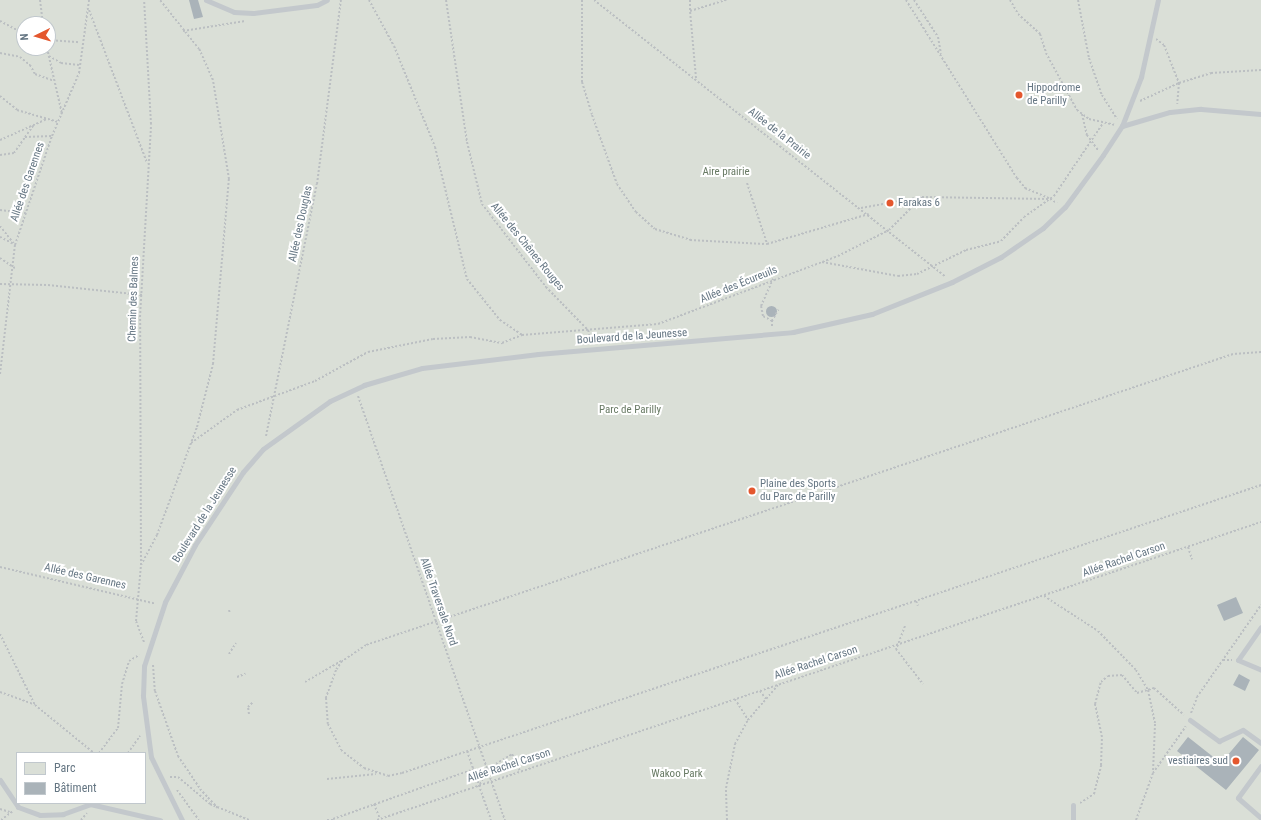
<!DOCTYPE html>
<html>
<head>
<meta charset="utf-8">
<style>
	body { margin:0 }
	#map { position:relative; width:1261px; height:820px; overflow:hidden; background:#fafaf8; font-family:"Roboto Condensed",sans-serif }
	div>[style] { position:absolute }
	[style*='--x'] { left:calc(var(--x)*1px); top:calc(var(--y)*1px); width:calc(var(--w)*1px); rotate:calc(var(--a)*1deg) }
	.green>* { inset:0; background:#dadfd7 }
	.building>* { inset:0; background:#aab3b9 }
	.round { border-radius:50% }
	.path>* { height:2px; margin-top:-1px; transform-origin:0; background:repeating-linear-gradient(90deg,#bbbfc2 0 2px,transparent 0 4px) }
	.service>* { height:5px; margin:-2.5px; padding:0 2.5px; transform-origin:2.5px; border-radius:2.5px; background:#c3c8cc }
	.dots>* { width:11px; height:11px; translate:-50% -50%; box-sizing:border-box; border:2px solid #fff; border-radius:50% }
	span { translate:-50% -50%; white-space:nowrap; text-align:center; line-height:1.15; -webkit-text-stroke:4px #fff; paint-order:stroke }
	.poi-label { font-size:11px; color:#657683 }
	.left { translate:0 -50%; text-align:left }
	.right { translate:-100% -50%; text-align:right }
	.street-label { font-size:11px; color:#657683 }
	.park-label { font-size:11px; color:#687a64 }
	.legend { position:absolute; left:16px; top:752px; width:130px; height:52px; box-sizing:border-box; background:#fff; border:1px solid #c1c8cd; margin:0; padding:5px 7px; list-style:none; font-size:12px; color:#657683 }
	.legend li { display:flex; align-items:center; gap:8px; height:20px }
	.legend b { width:20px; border:1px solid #c1c8cd }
	.north { position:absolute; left:16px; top:16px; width:40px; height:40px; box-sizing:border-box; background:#fff; border:1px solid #c1c8cd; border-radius:50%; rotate:265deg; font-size:11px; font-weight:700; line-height:16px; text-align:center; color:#657683 }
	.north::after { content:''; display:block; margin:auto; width:14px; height:18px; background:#e4572e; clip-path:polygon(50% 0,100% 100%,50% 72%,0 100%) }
</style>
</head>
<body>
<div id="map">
	<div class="green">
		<div style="clip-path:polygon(evenodd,0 0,1261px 0,1261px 820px,0 820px,0 0,24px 24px,48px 24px,48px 48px,24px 48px,24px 24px,0 0,17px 753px,145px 753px,145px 803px,17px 803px,17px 753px)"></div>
	</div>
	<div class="building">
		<div style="clip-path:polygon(189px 0,198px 0,203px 17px,194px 19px)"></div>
		<div class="round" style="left:765.5px;top:305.5px;width:11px;height:11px"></div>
		<div style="clip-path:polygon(1236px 597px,1243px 613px,1224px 621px,1217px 605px)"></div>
		<div style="clip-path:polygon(1239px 674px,1250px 680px,1245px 691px,1233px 685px)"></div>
		<div style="clip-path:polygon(1188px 737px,1221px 763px,1243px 737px,1259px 750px,1226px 790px,1177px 751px)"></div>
	</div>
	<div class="path">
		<div style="--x:40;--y:0;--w:24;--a:83"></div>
		<div style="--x:369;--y:0;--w:52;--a:61.5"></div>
		<div style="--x:394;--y:46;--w:109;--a:67.9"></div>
		<div style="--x:435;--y:147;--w:136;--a:76.4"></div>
		<div style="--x:467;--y:279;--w:53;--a:51.2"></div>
		<div style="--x:500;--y:320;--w:27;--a:34"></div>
		<div style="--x:446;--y:0;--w:144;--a:81.6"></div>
		<div style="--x:467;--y:142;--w:64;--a:76.4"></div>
		<div style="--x:482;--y:204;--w:105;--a:52.4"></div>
		<div style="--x:546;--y:287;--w:60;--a:45.7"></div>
		<div style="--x:588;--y:330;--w:13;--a:72"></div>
		<div style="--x:582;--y:0;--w:82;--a:90"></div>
		<div style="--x:582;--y:82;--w:34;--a:73"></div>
		<div style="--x:592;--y:115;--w:73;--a:70.1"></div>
		<div style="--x:617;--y:184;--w:34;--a:56"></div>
		<div style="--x:636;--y:212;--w:25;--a:42"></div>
		<div style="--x:655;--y:229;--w:37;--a:17"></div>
		<div style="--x:690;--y:240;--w:77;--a:3"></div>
		<div style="--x:767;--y:244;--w:106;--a:-16.4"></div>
		<div style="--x:594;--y:0;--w:447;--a:38.2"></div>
		<div style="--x:690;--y:0;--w:11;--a:90"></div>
		<div style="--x:906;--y:0;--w:210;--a:58.1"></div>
		<div style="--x:1017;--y:178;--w:13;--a:51"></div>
		<div style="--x:1025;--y:188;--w:26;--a:23"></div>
		<div style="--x:914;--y:0;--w:44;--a:57"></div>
		<div style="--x:938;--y:37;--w:17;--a:80"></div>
		<div style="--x:1010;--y:0;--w:16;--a:60"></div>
		<div style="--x:1018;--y:14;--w:30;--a:42"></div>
		<div style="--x:1040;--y:34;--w:20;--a:72"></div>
		<div style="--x:1046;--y:53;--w:65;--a:61.5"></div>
		<div style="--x:1077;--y:110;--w:15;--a:37"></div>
		<div style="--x:1089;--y:119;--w:26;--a:13"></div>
		<div style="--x:1078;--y:0;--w:59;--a:79.3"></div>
		<div style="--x:1089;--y:58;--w:39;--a:71"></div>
		<div style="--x:1102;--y:95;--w:28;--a:58"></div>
		<div style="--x:89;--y:10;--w:164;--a:69.2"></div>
		<div style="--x:0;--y:21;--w:27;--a:28"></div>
		<div style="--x:183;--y:31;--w:63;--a:-9.2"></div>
		<div style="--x:1156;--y:39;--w:10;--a:37"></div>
		<div style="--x:1164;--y:45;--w:41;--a:68.5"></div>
		<div style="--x:1179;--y:83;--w:21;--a:95"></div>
		<div style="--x:48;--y:40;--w:32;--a:4"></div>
		<div style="--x:47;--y:48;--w:68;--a:77.2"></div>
		<div style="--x:0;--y:53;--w:20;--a:11"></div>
		<div style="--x:20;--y:57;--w:13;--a:39"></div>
		<div style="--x:30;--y:65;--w:10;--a:61"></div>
		<div style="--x:35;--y:74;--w:20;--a:20"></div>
		<div style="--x:49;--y:56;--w:14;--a:30"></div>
		<div style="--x:61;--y:63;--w:18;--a:6"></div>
		<div style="--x:696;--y:78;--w:67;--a:-95.1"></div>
		<div style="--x:690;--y:11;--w:38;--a:-17"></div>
		<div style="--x:0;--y:96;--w:22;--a:39"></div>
		<div style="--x:17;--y:110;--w:43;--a:16.3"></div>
		<div style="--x:1140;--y:101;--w:43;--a:-24.8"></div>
		<div style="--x:1179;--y:83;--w:34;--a:-17"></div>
		<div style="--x:1211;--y:73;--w:50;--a:-3.4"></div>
		<div style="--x:1082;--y:114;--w:22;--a:77"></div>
		<div style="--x:1087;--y:135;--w:19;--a:54"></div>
		<div style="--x:25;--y:137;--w:14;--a:-54"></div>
		<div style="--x:0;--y:140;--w:51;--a:-24.1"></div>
		<div style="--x:0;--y:155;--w:14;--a:-8"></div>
		<div style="--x:14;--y:153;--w:19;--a:-55"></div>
		<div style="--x:25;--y:137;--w:27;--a:-2"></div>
		<div style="--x:747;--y:183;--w:64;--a:71.8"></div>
		<div style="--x:861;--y:208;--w:61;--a:-10.4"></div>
		<div style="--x:0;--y:210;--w:26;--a:7"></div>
		<div style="--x:0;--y:226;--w:24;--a:52"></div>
		<div style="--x:0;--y:237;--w:16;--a:27"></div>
		<div style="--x:0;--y:258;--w:18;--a:34"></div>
		<div style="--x:822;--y:262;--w:77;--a:10.4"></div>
		<div style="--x:898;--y:276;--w:19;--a:-6"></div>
		<div style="--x:917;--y:274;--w:55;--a:-26.1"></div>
		<div style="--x:966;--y:250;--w:36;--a:-14"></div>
		<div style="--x:1001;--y:241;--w:33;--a:-46"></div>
		<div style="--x:1024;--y:217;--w:37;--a:-35"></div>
		<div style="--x:1054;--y:196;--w:88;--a:-56.1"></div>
		<div style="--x:0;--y:284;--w:48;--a:1.2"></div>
		<div style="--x:48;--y:285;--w:95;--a:6.1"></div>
		<div style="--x:772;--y:321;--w:13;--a:-61"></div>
		<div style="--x:772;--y:326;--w:5;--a:-90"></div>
		<div style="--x:772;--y:321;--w:10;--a:-151"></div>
		<div style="--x:763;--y:316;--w:10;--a:-101"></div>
		<div style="--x:761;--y:306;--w:30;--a:-66"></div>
		<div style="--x:1261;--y:352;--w:28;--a:176"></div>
		<div style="--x:1233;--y:354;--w:915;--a:161.45"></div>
		<div style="--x:366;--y:645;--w:29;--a:146"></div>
		<div style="--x:342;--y:661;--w:11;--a:124"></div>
		<div style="--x:336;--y:670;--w:30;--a:110"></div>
		<div style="--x:326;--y:698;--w:26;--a:86"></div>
		<div style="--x:328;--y:724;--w:29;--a:63"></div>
		<div style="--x:341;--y:750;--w:29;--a:38"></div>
		<div style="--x:364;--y:768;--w:25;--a:18"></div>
		<div style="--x:388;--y:776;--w:14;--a:-12"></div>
		<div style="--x:402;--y:773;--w:906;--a:-18.53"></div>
		<div style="--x:0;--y:374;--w:130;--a:-83.4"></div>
		<div style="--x:15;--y:245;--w:115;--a:-71.3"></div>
		<div style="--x:52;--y:136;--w:69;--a:-66.8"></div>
		<div style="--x:79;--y:73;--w:74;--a:-82.2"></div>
		<div style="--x:358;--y:396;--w:449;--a:70.9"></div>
		<div style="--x:266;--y:436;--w:257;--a:-78.6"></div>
		<div style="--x:317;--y:184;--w:186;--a:-82.6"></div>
		<div style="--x:191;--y:443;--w:57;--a:-35.7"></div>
		<div style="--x:237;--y:410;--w:83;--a:-20.4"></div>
		<div style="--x:315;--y:381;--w:60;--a:-28.7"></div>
		<div style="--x:368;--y:352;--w:66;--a:-11.3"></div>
		<div style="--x:433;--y:339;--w:37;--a:-3"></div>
		<div style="--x:470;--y:337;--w:33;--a:11"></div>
		<div style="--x:502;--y:343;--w:22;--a:-22"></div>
		<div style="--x:522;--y:335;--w:136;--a:-4.6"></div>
		<div style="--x:658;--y:324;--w:192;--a:-20.7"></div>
		<div style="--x:838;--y:256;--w:57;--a:-27"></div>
		<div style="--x:889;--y:230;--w:47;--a:-45"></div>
		<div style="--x:922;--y:197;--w:128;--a:0.9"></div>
		<div style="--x:1050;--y:199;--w:8;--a:30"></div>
		<div style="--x:1188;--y:547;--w:13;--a:72"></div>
		<div style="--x:141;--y:565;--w:34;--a:-62"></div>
		<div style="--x:157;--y:535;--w:115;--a:-69.7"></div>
		<div style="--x:197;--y:427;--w:65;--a:-75.7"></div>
		<div style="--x:213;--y:364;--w:186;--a:-85.1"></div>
		<div style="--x:229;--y:179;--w:100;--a:-99.2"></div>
		<div style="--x:213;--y:80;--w:34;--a:-114"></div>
		<div style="--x:199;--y:49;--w:63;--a:-128.5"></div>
		<div style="--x:0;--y:567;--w:160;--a:13.3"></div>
		<div style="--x:1044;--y:596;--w:64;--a:32.9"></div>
		<div style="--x:1098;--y:631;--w:54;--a:45.7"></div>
		<div style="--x:1136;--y:670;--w:23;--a:59"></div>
		<div style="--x:1148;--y:690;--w:35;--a:78"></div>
		<div style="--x:1155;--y:724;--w:48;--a:92.4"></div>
		<div style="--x:916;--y:601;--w:5;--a:68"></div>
		<div style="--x:229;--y:610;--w:4;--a:76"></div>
		<div style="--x:905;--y:626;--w:25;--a:111"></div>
		<div style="--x:896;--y:649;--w:44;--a:52.4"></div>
		<div style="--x:0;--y:634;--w:79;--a:63.8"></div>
		<div style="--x:144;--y:642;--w:22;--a:-111"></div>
		<div style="--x:136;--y:621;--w:56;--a:-84.9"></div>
		<div style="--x:141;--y:565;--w:248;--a:-90.2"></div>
		<div style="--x:140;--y:317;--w:193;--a:-86.7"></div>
		<div style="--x:151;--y:124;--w:124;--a:-93.2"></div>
		<div style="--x:229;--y:654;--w:13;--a:-58"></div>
		<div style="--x:1223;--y:660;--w:9;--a:0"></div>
		<div style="--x:153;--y:665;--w:26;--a:86"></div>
		<div style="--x:155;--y:691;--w:69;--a:70.5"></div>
		<div style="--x:178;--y:756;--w:40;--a:56"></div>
		<div style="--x:200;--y:789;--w:26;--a:47"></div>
		<div style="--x:237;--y:677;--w:9;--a:-21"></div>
		<div style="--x:305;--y:682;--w:42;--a:-30.3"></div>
		<div style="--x:760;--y:691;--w:10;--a:53"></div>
		<div style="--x:0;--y:692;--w:37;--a:20"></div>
		<div style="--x:35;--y:705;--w:76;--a:39.1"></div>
		<div style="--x:735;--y:699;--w:25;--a:58"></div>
		<div style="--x:1191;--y:713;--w:17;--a:-69"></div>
		<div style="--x:1197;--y:697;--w:112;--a:-55.2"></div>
		<div style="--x:249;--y:714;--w:7;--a:-98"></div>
		<div style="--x:248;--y:707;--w:8;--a:-45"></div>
		<div style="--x:467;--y:751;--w:73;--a:70.8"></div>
		<div style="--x:99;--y:753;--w:31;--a:-53"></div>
		<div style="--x:118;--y:728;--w:44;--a:-84.8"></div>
		<div style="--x:122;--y:684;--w:24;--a:-73"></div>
		<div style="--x:129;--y:661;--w:12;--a:-31"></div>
		<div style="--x:128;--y:753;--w:21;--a:-55"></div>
		<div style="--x:170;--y:777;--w:8;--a:0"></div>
		<div style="--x:178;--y:777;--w:42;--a:40.2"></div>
		<div style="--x:210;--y:804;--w:42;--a:22.3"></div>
		<div style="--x:327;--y:779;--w:49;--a:-5.8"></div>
		<div style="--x:480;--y:784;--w:18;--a:-61"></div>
		<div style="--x:489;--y:768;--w:27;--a:-31"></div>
		<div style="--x:512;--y:754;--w:19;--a:65"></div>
		<div style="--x:177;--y:790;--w:37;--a:54"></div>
		<div style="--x:1080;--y:803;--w:17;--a:-33"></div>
		<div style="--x:1094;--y:794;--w:30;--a:-76"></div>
		<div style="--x:1101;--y:765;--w:28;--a:-88"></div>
		<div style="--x:1102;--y:737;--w:34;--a:-102"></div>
		<div style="--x:1095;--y:704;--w:23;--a:-75"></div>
		<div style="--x:1101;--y:682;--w:9;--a:-41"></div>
		<div style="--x:1108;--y:676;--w:14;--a:-4"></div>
		<div style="--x:1122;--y:675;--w:23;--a:50"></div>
		<div style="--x:1137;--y:693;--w:18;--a:-16"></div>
		<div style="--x:1154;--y:688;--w:40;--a:42"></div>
		<div style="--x:374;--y:804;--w:16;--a:68"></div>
		<div style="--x:0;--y:809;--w:10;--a:17"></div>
		<div style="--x:333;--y:819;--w:150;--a:-19.5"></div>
		<div style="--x:1;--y:820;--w:15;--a:-37"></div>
		<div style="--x:81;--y:820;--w:9;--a:-49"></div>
		<div style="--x:327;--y:820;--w:7;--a:0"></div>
		<div style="--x:377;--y:820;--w:933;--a:-18.63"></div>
		<div style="--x:727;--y:820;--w:32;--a:-92"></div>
		<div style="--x:726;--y:788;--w:45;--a:-78.4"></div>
		<div style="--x:735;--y:744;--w:27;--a:-62"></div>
		<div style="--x:748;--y:720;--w:46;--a:-49.4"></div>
		<div style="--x:1136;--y:820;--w:50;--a:-70.1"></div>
		<div style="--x:1153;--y:773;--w:57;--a:-54.9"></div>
	</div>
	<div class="service">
		<div style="--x:206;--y:0;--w:30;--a:23"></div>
		<div style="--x:234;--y:12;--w:19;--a:3"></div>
		<div style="--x:253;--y:13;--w:64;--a:-7.1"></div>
		<div style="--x:317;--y:5;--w:11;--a:-27"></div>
		<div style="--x:1122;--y:126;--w:50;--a:-16.3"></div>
		<div style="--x:1170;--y:112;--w:31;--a:-6"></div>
		<div style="--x:1201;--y:109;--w:60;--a:4.8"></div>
		<div style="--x:1261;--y:627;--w:40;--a:124.9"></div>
		<div style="--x:1238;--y:660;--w:25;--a:23"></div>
		<div style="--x:1190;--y:720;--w:36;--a:36"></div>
		<div style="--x:1219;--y:741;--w:26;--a:-25"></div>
		<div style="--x:1243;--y:730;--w:22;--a:36"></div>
		<div style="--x:1261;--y:766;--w:39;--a:126"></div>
		<div style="--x:1238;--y:798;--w:30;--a:41"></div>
		<div style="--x:0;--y:780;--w:32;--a:56"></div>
		<div style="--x:18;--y:807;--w:23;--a:20"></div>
		<div style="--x:40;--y:815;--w:23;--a:-2"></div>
		<div style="--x:63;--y:814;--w:29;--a:-20"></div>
		<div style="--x:90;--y:804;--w:72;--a:12.9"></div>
		<div style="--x:182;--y:820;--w:70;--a:-116.2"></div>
		<div style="--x:151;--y:757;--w:62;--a:-97.5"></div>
		<div style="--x:143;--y:696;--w:30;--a:-88"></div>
		<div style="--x:144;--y:666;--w:67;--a:-71.8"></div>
		<div style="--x:165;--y:602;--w:64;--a:-62.2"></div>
		<div style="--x:195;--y:545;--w:87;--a:-56.7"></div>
		<div style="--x:243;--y:472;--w:30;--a:-49"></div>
		<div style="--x:263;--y:449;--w:82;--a:-35.6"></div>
		<div style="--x:330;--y:401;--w:38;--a:-25"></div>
		<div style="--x:364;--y:385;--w:60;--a:-16.3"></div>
		<div style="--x:422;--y:368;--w:117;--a:-6.9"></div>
		<div style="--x:538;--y:354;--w:256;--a:-4.9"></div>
		<div style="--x:793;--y:332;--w:81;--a:-12.8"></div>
		<div style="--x:872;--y:314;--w:86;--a:-21.8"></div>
		<div style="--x:952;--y:282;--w:55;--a:-27"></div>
		<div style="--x:1001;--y:257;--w:51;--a:-34.6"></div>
		<div style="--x:1043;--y:228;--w:30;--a:-44"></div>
		<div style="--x:1065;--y:207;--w:64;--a:-53.8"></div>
		<div style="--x:1103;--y:155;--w:35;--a:-57"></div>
		<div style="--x:1122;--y:126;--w:53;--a:-68.8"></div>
		<div style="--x:1141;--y:77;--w:79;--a:-77.6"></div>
		<div style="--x:1073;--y:820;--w:15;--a:-90"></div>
	</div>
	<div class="dots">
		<div style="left:1019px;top:95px;background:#e4572e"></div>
		<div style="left:890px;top:203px;background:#e4572e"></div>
		<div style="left:752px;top:491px;background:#e4572e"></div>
		<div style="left:1236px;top:761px;background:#e4572e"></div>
	</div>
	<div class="poi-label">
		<span class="left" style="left:1027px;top:95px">Hippodrome<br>de Parilly</span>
		<span class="left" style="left:898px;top:203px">Farakas 6</span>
		<span class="left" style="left:760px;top:491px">Plaine des Sports<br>du Parc de Parilly</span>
		<span class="right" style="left:1228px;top:761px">vestiaires sud</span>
	</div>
	<div class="street-label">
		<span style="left:779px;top:134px;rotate:38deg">Allée de la Prairie</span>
		<span style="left:28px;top:182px;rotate:-71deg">Allée des Garennes</span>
		<span style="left:301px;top:224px;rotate:-78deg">Allée des Douglas</span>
		<span style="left:527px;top:247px;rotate:51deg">Allée des Chênes Rouges</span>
		<span style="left:739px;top:285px;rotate:-22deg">Allée des Écureuils</span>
		<span style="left:134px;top:299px;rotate:-88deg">Chemin des Balmes</span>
		<span style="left:632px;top:337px;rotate:-4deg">Boulevard de la Jeunesse</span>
		<span style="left:205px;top:515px;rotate:-58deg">Boulevard de la Jeunesse</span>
		<span style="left:1124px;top:560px;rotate:-19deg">Allée Rachel Carson</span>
		<span style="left:85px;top:577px;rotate:13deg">Allée des Garennes</span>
		<span style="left:438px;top:602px;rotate:71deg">Allée Traversale Nord</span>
		<span style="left:816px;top:663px;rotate:-18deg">Allée Rachel Carson</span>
		<span style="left:509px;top:766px;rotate:-18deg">Allée Rachel Carson</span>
	</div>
	<div class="park-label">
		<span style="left:726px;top:172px">Aire prairie</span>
		<span style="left:630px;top:410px">Parc de Parilly</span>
		<span style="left:677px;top:774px">Wakoo Park</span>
	</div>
	<ul class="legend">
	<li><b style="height:11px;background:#dadfd7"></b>Parc</li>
	<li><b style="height:11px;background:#aab3b9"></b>Bâtiment</li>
	</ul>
	<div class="north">N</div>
</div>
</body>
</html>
